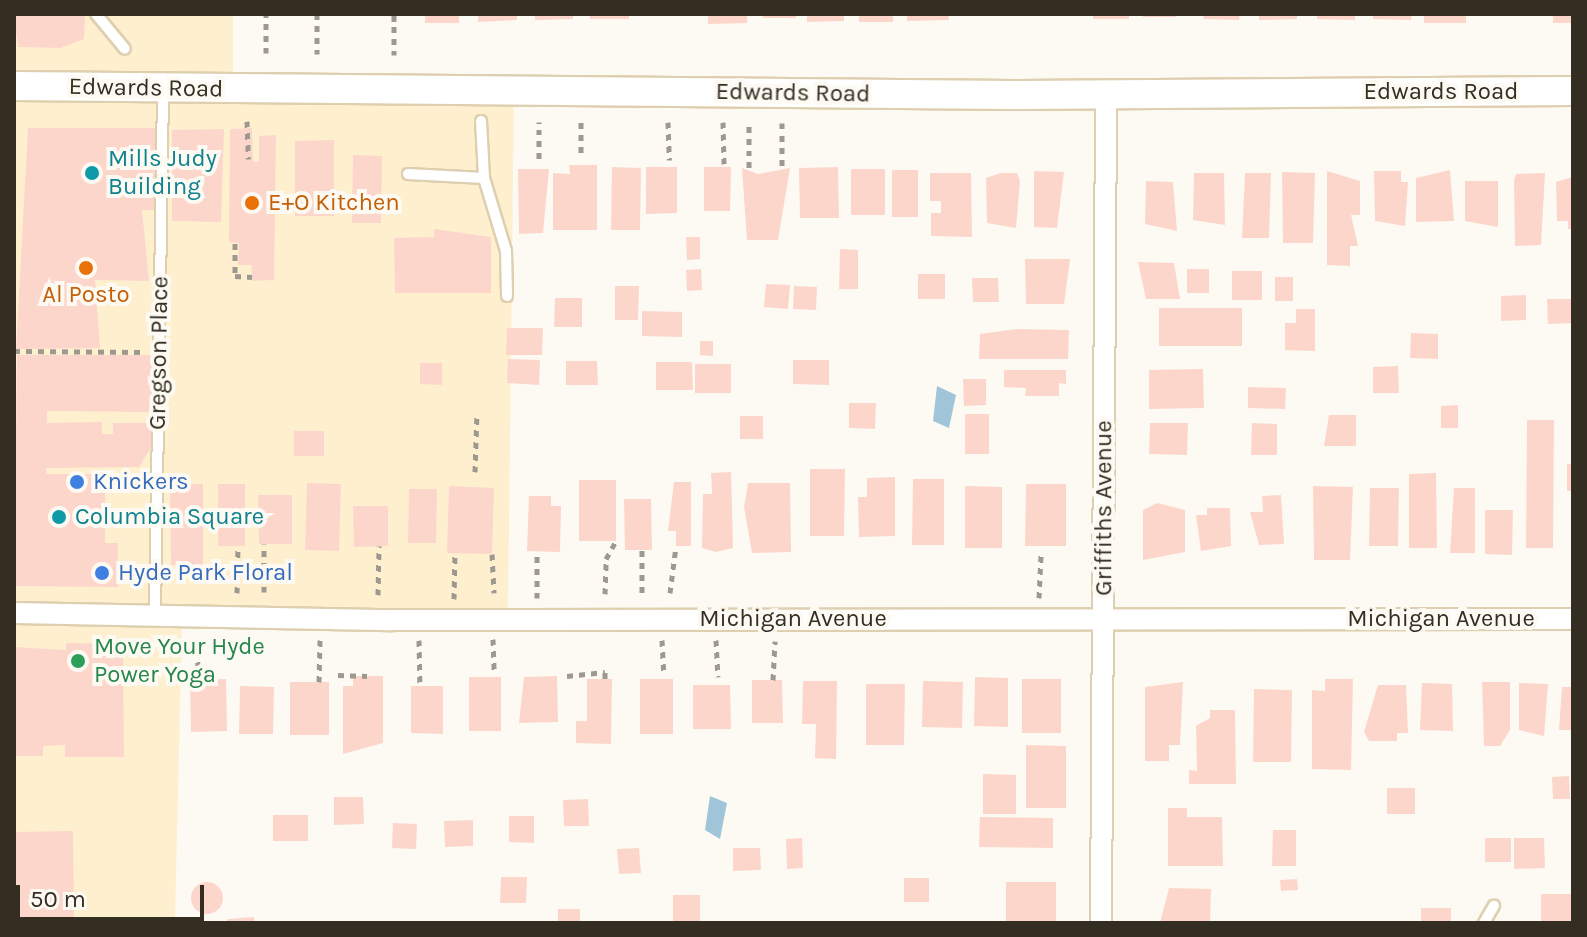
<!DOCTYPE html>
<html>
<head>
<meta charset="utf-8">
<style>
	body { margin:0 }
	#map { position:relative; width:1587px; height:937px; overflow:hidden; background:#fdfaf3; font-family:Karla,sans-serif }
	div>[style] { position:absolute }
	[style*='--x'] { left:calc(var(--x)*1px); top:calc(var(--y)*1px); width:calc(var(--w)*1px); rotate:calc(var(--a)*1deg) }
	.built>* { inset:0; background:#fef0cf }
	.water>* { inset:0; background:#a0c4d8 }
	.building>* { inset:0; background:#fdd6cb }
	.round { border-radius:50% }
	.path>* { height:5px; margin-top:-2.5px; transform-origin:0; background:repeating-linear-gradient(90deg,#9e9990 0 6px,transparent 0 12px) }
	.roads { filter:drop-shadow(2px 0 #ddcfaf) drop-shadow(-2px 0 #ddcfaf) drop-shadow(0 2px #ddcfaf) drop-shadow(0 -2px #ddcfaf) }
	.lane>* { height:10px; margin:-5px; padding:0 5px; transform-origin:5px; border-radius:5px; background:#fff }
	.street>* { height:20px; margin:-10px; padding:0 10px; transform-origin:10px; border-radius:10px; background:#fff }
	.secondary>* { height:28px; margin:-14px; padding:0 14px; transform-origin:14px; border-radius:14px; background:#fff }
	.dots>* { width:22px; height:22px; translate:-50% -50%; box-sizing:border-box; border:4px solid #fdfaf3; border-radius:50% }
	span { translate:-50% -50%; white-space:nowrap; text-align:center; line-height:1.15; -webkit-text-stroke:8px #fdfaf3; paint-order:stroke }
	.street-label { font-size:24px; color:#342e22 }
	.culture-label { font-size:24px; color:#0d838f }
	.left { translate:0 -50%; text-align:left }
	.food-label { font-size:24px; color:#c56008 }
	.shop-label { font-size:24px; color:#366cbe }
	.leisure-label { font-size:24px; color:#27864d }
	.frame { position:absolute; inset:0; border:16px solid #342e22; pointer-events:none }
	.scale { position:absolute; left:16px; top:885px; width:188px; height:36px; box-sizing:border-box; border:4px solid #342e22; border-top:0; padding-left:10px; font-size:24px; line-height:28px; white-space:nowrap; color:#342e22; -webkit-text-stroke:6px #fdfaf3; paint-order:stroke }
</style>
</head>
<body>
<div id="map">
	<div class="built">
		<div style="clip-path:polygon(14px 14px,233px 14px,233px 88px,514px 91px,508px 619px,182px 619px,175px 923px,14px 923px)"></div>
	</div>
	<div class="water">
		<div style="clip-path:polygon(937px 386px,956px 395px,949px 428px,933px 421px)"></div>
		<div style="clip-path:polygon(710px 796px,727px 803px,720px 839px,705px 830px)"></div>
	</div>
	<div class="building">
		<div style="clip-path:polygon(14px 14px,85px 15px,84px 39px,60px 48px,18px 47px)"></div>
		<div style="clip-path:polygon(425px 14px,459px 14px,459px 23px,425px 23px)"></div>
		<div style="clip-path:polygon(478px 14px,517px 14px,517px 20px,478px 22px)"></div>
		<div style="clip-path:polygon(535px 14px,573px 14px,573px 19px,535px 20px)"></div>
		<div style="clip-path:polygon(590px 14px,629px 14px,629px 19px,590px 19px)"></div>
		<div style="clip-path:polygon(708px 14px,747px 14px,747px 23px,708px 24px)"></div>
		<div style="clip-path:polygon(763px 14px,797px 14px,796px 18px,763px 18px)"></div>
		<div style="clip-path:polygon(807px 14px,844px 14px,844px 21px,807px 22px)"></div>
		<div style="clip-path:polygon(859px 14px,893px 14px,893px 22px,859px 22px)"></div>
		<div style="clip-path:polygon(907px 14px,948px 14px,949px 20px,907px 21px)"></div>
		<div style="clip-path:polygon(1093px 14px,1129px 14px,1129px 19px,1093px 19px)"></div>
		<div style="clip-path:polygon(1143px 14px,1177px 14px,1176px 17px,1143px 17px)"></div>
		<div style="clip-path:polygon(1204px 14px,1240px 14px,1239px 20px,1203px 19px)"></div>
		<div style="clip-path:polygon(1259px 14px,1297px 14px,1297px 19px,1259px 20px)"></div>
		<div style="clip-path:polygon(1317px 14px,1355px 14px,1355px 20px,1317px 19px)"></div>
		<div style="clip-path:polygon(1373px 14px,1412px 14px,1411px 20px,1373px 19px)"></div>
		<div style="clip-path:polygon(1424px 14px,1466px 14px,1466px 23px,1424px 23px)"></div>
		<div style="clip-path:polygon(1553px 14px,1573px 14px,1573px 23px,1553px 23px)"></div>
		<div style="clip-path:polygon(28px 128px,155px 128px,155px 210px,142px 210px,149px 281px,95px 280px,100px 348px,16px 349px)"></div>
		<div style="clip-path:polygon(252px 128px,253px 162px,259px 162px,259px 136px,276px 135px,274px 280px,251px 281px,252px 265px,238px 265px,239px 243px,229px 242px,230px 129px)"></div>
		<div style="clip-path:polygon(224px 129px,221px 222px,172px 221px,172px 130px)"></div>
		<div style="clip-path:polygon(334px 140px,334px 216px,295px 216px,295px 141px)"></div>
		<div style="clip-path:polygon(353px 155px,382px 156px,381px 223px,352px 223px)"></div>
		<div style="clip-path:polygon(569px 165px,597px 165px,597px 230px,553px 230px,553px 173px,570px 174px)"></div>
		<div style="clip-path:polygon(612px 167px,641px 168px,640px 230px,611px 230px)"></div>
		<div style="clip-path:polygon(646px 167px,677px 167px,677px 213px,646px 214px)"></div>
		<div style="clip-path:polygon(704px 167px,731px 167px,730px 211px,704px 211px)"></div>
		<div style="clip-path:polygon(838px 167px,839px 218px,800px 218px,799px 168px)"></div>
		<div style="clip-path:polygon(742px 168px,758px 174px,790px 168px,778px 240px,747px 240px)"></div>
		<div style="clip-path:polygon(518px 169px,549px 169px,543px 233px,519px 234px)"></div>
		<div style="clip-path:polygon(851px 169px,885px 169px,885px 215px,851px 215px)"></div>
		<div style="clip-path:polygon(892px 170px,918px 170px,918px 217px,892px 217px)"></div>
		<div style="clip-path:polygon(1450px 170px,1454px 221px,1416px 222px,1416px 178px)"></div>
		<div style="clip-path:polygon(1034px 171px,1064px 172px,1057px 228px,1034px 227px)"></div>
		<div style="clip-path:polygon(1327px 171px,1360px 181px,1360px 215px,1351px 215px,1358px 246px,1350px 246px,1350px 266px,1327px 265px)"></div>
		<div style="clip-path:polygon(1374px 171px,1401px 171px,1401px 182px,1408px 182px,1405px 226px,1375px 221px)"></div>
		<div style="clip-path:polygon(1282px 172px,1315px 173px,1313px 243px,1283px 243px)"></div>
		<div style="clip-path:polygon(930px 173px,971px 173px,972px 237px,931px 236px,931px 213px,941px 213px,941px 201px,930px 201px)"></div>
		<div style="clip-path:polygon(1001px 173px,1017px 173px,1020px 181px,1016px 228px,987px 223px,986px 178px)"></div>
		<div style="clip-path:polygon(1194px 173px,1224px 173px,1225px 225px,1193px 220px)"></div>
		<div style="clip-path:polygon(1245px 173px,1271px 173px,1269px 238px,1242px 238px)"></div>
		<div style="clip-path:polygon(1545px 173px,1541px 245px,1515px 246px,1514px 180px,1516px 174px)"></div>
		<div style="clip-path:polygon(1573px 177px,1573px 229px,1568px 229px,1568px 221px,1557px 221px,1556px 182px)"></div>
		<div style="clip-path:polygon(1146px 181px,1173px 182px,1177px 231px,1145px 224px)"></div>
		<div style="clip-path:polygon(1465px 181px,1498px 181px,1498px 227px,1465px 221px)"></div>
		<div style="clip-path:polygon(434px 229px,491px 237px,491px 293px,395px 293px,394px 238px,434px 237px)"></div>
		<div style="clip-path:polygon(686px 237px,700px 237px,700px 259px,687px 260px)"></div>
		<div style="clip-path:polygon(840px 249px,858px 250px,858px 289px,839px 289px)"></div>
		<div style="clip-path:polygon(1025px 259px,1070px 259px,1064px 304px,1026px 304px)"></div>
		<div style="clip-path:polygon(1138px 262px,1174px 263px,1180px 299px,1146px 299px)"></div>
		<div style="clip-path:polygon(701px 269px,702px 290px,687px 291px,686px 270px)"></div>
		<div style="clip-path:polygon(1187px 269px,1209px 269px,1209px 293px,1187px 293px)"></div>
		<div style="clip-path:polygon(1232px 271px,1262px 271px,1262px 300px,1232px 300px)"></div>
		<div style="clip-path:polygon(918px 274px,945px 274px,945px 299px,918px 299px)"></div>
		<div style="clip-path:polygon(1275px 277px,1293px 277px,1293px 301px,1275px 301px)"></div>
		<div style="clip-path:polygon(972px 278px,998px 278px,999px 302px,973px 302px)"></div>
		<div style="clip-path:polygon(766px 284px,790px 285px,788px 309px,764px 307px)"></div>
		<div style="clip-path:polygon(615px 286px,639px 286px,638px 320px,615px 320px)"></div>
		<div style="clip-path:polygon(794px 286px,817px 287px,816px 310px,793px 309px)"></div>
		<div style="clip-path:polygon(1526px 295px,1526px 320px,1501px 321px,1501px 296px)"></div>
		<div style="clip-path:polygon(555px 298px,582px 298px,582px 327px,554px 327px)"></div>
		<div style="clip-path:polygon(1547px 299px,1571px 299px,1572px 323px,1548px 324px)"></div>
		<div style="clip-path:polygon(1159px 308px,1242px 308px,1242px 346px,1159px 346px)"></div>
		<div style="clip-path:polygon(1296px 309px,1315px 309px,1315px 351px,1285px 350px,1285px 323px,1296px 323px)"></div>
		<div style="clip-path:polygon(642px 311px,682px 312px,682px 337px,642px 336px)"></div>
		<div style="clip-path:polygon(507px 328px,543px 328px,542px 355px,506px 355px)"></div>
		<div style="clip-path:polygon(1017px 329px,1069px 330px,1068px 359px,979px 359px,980px 334px)"></div>
		<div style="clip-path:polygon(1411px 333px,1438px 334px,1438px 359px,1410px 358px)"></div>
		<div style="clip-path:polygon(700px 341px,713px 341px,713px 356px,700px 355px)"></div>
		<div style="clip-path:polygon(17px 355px,152px 355px,155px 412px,47px 411px,47px 423px,102px 422px,102px 434px,113px 434px,113px 423px,152px 423px,152px 446px,139px 467px,46px 468px,46px 474px,139px 474px,139px 492px,105px 492px,105px 543px,118px 543px,118px 587px,14px 586px)"></div>
		<div style="clip-path:polygon(508px 359px,540px 360px,539px 385px,507px 383px)"></div>
		<div style="clip-path:polygon(793px 360px,829px 360px,829px 385px,793px 384px)"></div>
		<div style="clip-path:polygon(566px 361px,597px 361px,598px 385px,566px 385px)"></div>
		<div style="clip-path:polygon(656px 362px,692px 362px,693px 390px,656px 390px)"></div>
		<div style="clip-path:polygon(420px 363px,442px 363px,442px 385px,420px 384px)"></div>
		<div style="clip-path:polygon(695px 364px,731px 364px,731px 393px,695px 393px)"></div>
		<div style="clip-path:polygon(1398px 366px,1399px 393px,1373px 393px,1373px 367px)"></div>
		<div style="clip-path:polygon(1203px 369px,1204px 408px,1149px 409px,1149px 370px)"></div>
		<div style="clip-path:polygon(1004px 370px,1066px 370px,1066px 384px,1059px 383px,1059px 396px,1025px 396px,1026px 388px,1004px 387px)"></div>
		<div style="clip-path:polygon(963px 379px,986px 379px,986px 405px,964px 406px)"></div>
		<div style="clip-path:polygon(1248px 387px,1286px 388px,1285px 409px,1248px 408px)"></div>
		<div style="clip-path:polygon(849px 403px,876px 403px,875px 429px,849px 428px)"></div>
		<div style="clip-path:polygon(1458px 405px,1458px 428px,1441px 428px,1441px 406px)"></div>
		<div style="clip-path:polygon(965px 414px,989px 414px,989px 454px,965px 454px)"></div>
		<div style="clip-path:polygon(1329px 415px,1356px 415px,1356px 446px,1324px 446px)"></div>
		<div style="clip-path:polygon(740px 416px,763px 416px,763px 439px,740px 439px)"></div>
		<div style="clip-path:polygon(1527px 420px,1554px 420px,1553px 548px,1526px 548px)"></div>
		<div style="clip-path:polygon(1150px 423px,1188px 423px,1187px 455px,1149px 454px)"></div>
		<div style="clip-path:polygon(1252px 423px,1277px 424px,1277px 455px,1251px 455px)"></div>
		<div style="clip-path:polygon(294px 431px,324px 431px,324px 456px,294px 456px)"></div>
		<div style="clip-path:polygon(1567px 464px,1573px 464px,1573px 491px,1567px 491px)"></div>
		<div style="clip-path:polygon(810px 469px,845px 469px,844px 536px,810px 536px)"></div>
		<div style="clip-path:polygon(731px 472px,733px 548px,716px 552px,702px 548px,703px 494px,712px 494px,711px 473px)"></div>
		<div style="clip-path:polygon(1436px 473px,1437px 548px,1409px 548px,1409px 474px)"></div>
		<div style="clip-path:polygon(895px 477px,895px 536px,859px 537px,858px 497px,867px 497px,867px 478px)"></div>
		<div style="clip-path:polygon(913px 479px,944px 479px,944px 545px,912px 545px)"></div>
		<div style="clip-path:polygon(579px 480px,616px 480px,616px 541px,579px 541px)"></div>
		<div style="clip-path:polygon(674px 482px,691px 482px,691px 546px,676px 546px,676px 531px,668px 531px)"></div>
		<div style="clip-path:polygon(307px 483px,341px 484px,339px 551px,305px 550px)"></div>
		<div style="clip-path:polygon(748px 483px,790px 483px,791px 552px,752px 553px,744px 507px)"></div>
		<div style="clip-path:polygon(170px 484px,203px 484px,203px 565px,171px 565px)"></div>
		<div style="clip-path:polygon(218px 484px,245px 484px,245px 546px,218px 546px)"></div>
		<div style="clip-path:polygon(1026px 484px,1066px 484px,1066px 546px,1025px 546px)"></div>
		<div style="clip-path:polygon(449px 486px,494px 488px,492px 554px,447px 553px)"></div>
		<div style="clip-path:polygon(965px 486px,1002px 487px,1002px 548px,965px 548px)"></div>
		<div style="clip-path:polygon(1313px 486px,1353px 487px,1350px 560px,1314px 560px)"></div>
		<div style="clip-path:polygon(1370px 488px,1399px 488px,1398px 546px,1369px 546px)"></div>
		<div style="clip-path:polygon(1454px 488px,1475px 488px,1475px 553px,1450px 553px)"></div>
		<div style="clip-path:polygon(409px 489px,437px 489px,436px 543px,408px 543px)"></div>
		<div style="clip-path:polygon(258px 495px,292px 495px,292px 544px,259px 544px)"></div>
		<div style="clip-path:polygon(1281px 495px,1284px 544px,1259px 545px,1250px 512px,1263px 512px,1262px 496px)"></div>
		<div style="clip-path:polygon(529px 496px,551px 496px,551px 506px,561px 506px,560px 552px,527px 551px)"></div>
		<div style="clip-path:polygon(624px 499px,651px 499px,652px 550px,625px 550px)"></div>
		<div style="clip-path:polygon(1157px 503px,1185px 510px,1185px 552px,1143px 560px,1143px 510px)"></div>
		<div style="clip-path:polygon(353px 506px,388px 506px,388px 546px,354px 547px)"></div>
		<div style="clip-path:polygon(1207px 508px,1230px 508px,1231px 546px,1201px 551px,1196px 515px,1207px 515px)"></div>
		<div style="clip-path:polygon(1485px 510px,1513px 510px,1512px 555px,1485px 554px)"></div>
		<div style="clip-path:polygon(66px 643px,123px 644px,124px 757px,65px 757px,65px 745px,43px 746px,43px 756px,14px 756px,14px 647px,66px 650px)"></div>
		<div style="clip-path:polygon(353px 676px,383px 676px,383px 743px,343px 754px,343px 686px,353px 686px)"></div>
		<div style="clip-path:polygon(557px 676px,558px 722px,519px 723px,524px 677px)"></div>
		<div style="clip-path:polygon(469px 677px,501px 677px,501px 731px,469px 731px)"></div>
		<div style="clip-path:polygon(975px 677px,1008px 678px,1008px 727px,974px 726px)"></div>
		<div style="clip-path:polygon(226px 679px,227px 731px,191px 732px,190px 680px)"></div>
		<div style="clip-path:polygon(587px 679px,612px 679px,611px 744px,576px 743px,576px 721px,587px 721px)"></div>
		<div style="clip-path:polygon(640px 679px,673px 679px,673px 734px,640px 734px)"></div>
		<div style="clip-path:polygon(1022px 679px,1061px 679px,1061px 733px,1022px 733px)"></div>
		<div style="clip-path:polygon(1325px 679px,1353px 679px,1351px 770px,1312px 769px,1312px 690px,1325px 691px)"></div>
		<div style="clip-path:polygon(752px 680px,782px 680px,783px 723px,752px 723px)"></div>
		<div style="clip-path:polygon(803px 681px,837px 681px,836px 759px,815px 758px,816px 724px,802px 724px)"></div>
		<div style="clip-path:polygon(923px 681px,963px 682px,962px 728px,922px 727px)"></div>
		<div style="clip-path:polygon(290px 682px,329px 682px,329px 735px,290px 735px)"></div>
		<div style="clip-path:polygon(1183px 682px,1180px 745px,1169px 745px,1169px 761px,1145px 761px,1145px 687px)"></div>
		<div style="clip-path:polygon(1482px 682px,1510px 682px,1510px 730px,1500px 746px,1484px 746px)"></div>
		<div style="clip-path:polygon(1422px 683px,1452px 684px,1453px 731px,1420px 730px)"></div>
		<div style="clip-path:polygon(1519px 683px,1548px 684px,1544px 736px,1519px 730px)"></div>
		<div style="clip-path:polygon(866px 684px,905px 684px,904px 745px,866px 745px)"></div>
		<div style="clip-path:polygon(693px 685px,730px 685px,731px 729px,693px 729px)"></div>
		<div style="clip-path:polygon(1378px 685px,1406px 685px,1408px 733px,1397px 733px,1397px 741px,1369px 741px,1364px 732px)"></div>
		<div style="clip-path:polygon(240px 686px,274px 687px,273px 734px,239px 734px)"></div>
		<div style="clip-path:polygon(411px 686px,443px 686px,443px 734px,411px 733px)"></div>
		<div style="clip-path:polygon(1562px 687px,1573px 687px,1573px 730px,1559px 730px)"></div>
		<div style="clip-path:polygon(1254px 689px,1292px 690px,1291px 762px,1253px 762px)"></div>
		<div style="clip-path:polygon(1210px 710px,1235px 710px,1236px 784px,1189px 784px,1189px 770px,1197px 771px,1196px 726px,1210px 718px)"></div>
		<div style="clip-path:polygon(1026px 745px,1066px 746px,1066px 808px,1026px 808px)"></div>
		<div style="clip-path:polygon(983px 774px,1016px 775px,1016px 814px,983px 814px)"></div>
		<div style="clip-path:polygon(1569px 776px,1570px 799px,1553px 799px,1552px 777px)"></div>
		<div style="clip-path:polygon(1387px 788px,1415px 788px,1415px 814px,1387px 814px)"></div>
		<div style="clip-path:polygon(334px 797px,363px 797px,364px 824px,334px 825px)"></div>
		<div style="clip-path:polygon(588px 799px,589px 826px,564px 826px,563px 800px)"></div>
		<div style="clip-path:polygon(1168px 808px,1187px 808px,1187px 817px,1222px 817px,1223px 866px,1168px 866px)"></div>
		<div style="clip-path:polygon(273px 815px,308px 815px,308px 841px,273px 841px)"></div>
		<div style="clip-path:polygon(509px 816px,534px 816px,534px 843px,509px 842px)"></div>
		<div style="clip-path:polygon(980px 817px,1053px 818px,1053px 848px,979px 847px)"></div>
		<div style="clip-path:polygon(473px 820px,473px 846px,445px 847px,444px 821px)"></div>
		<div style="clip-path:polygon(393px 823px,417px 824px,416px 849px,392px 848px)"></div>
		<div style="clip-path:polygon(1273px 830px,1296px 830px,1296px 866px,1272px 866px)"></div>
		<div style="clip-path:polygon(73px 831px,74px 920px,14px 922px,14px 832px)"></div>
		<div style="clip-path:polygon(802px 838px,803px 868px,787px 869px,786px 839px)"></div>
		<div style="clip-path:polygon(1485px 838px,1511px 838px,1511px 862px,1485px 862px)"></div>
		<div style="clip-path:polygon(1514px 838px,1544px 838px,1545px 868px,1514px 869px)"></div>
		<div style="clip-path:polygon(639px 848px,641px 873px,619px 874px,617px 849px)"></div>
		<div style="clip-path:polygon(733px 848px,760px 848px,761px 870px,733px 871px)"></div>
		<div style="clip-path:polygon(501px 877px,527px 877px,526px 903px,500px 903px)"></div>
		<div style="clip-path:polygon(904px 878px,929px 878px,929px 902px,904px 902px)"></div>
		<div style="clip-path:polygon(1297px 879px,1298px 890px,1281px 891px,1280px 880px)"></div>
		<div class="round" style="left:191px;top:882px;width:32px;height:32px"></div>
		<div style="clip-path:polygon(1006px 882px,1056px 882px,1056px 923px,1006px 923px)"></div>
		<div style="clip-path:polygon(1169px 888px,1211px 889px,1210px 923px,1160px 923px)"></div>
		<div style="clip-path:polygon(1541px 894px,1573px 894px,1573px 923px,1541px 923px)"></div>
		<div style="clip-path:polygon(673px 895px,700px 895px,700px 921px,673px 921px)"></div>
		<div style="clip-path:polygon(1421px 908px,1451px 908px,1451px 923px,1421px 923px)"></div>
		<div style="clip-path:polygon(558px 909px,580px 909px,580px 923px,558px 923px)"></div>
		<div style="clip-path:polygon(254px 917px,254px 923px,227px 923px,227px 919px)"></div>
	</div>
	<div class="path">
		<div style="--x:317;--y:14;--w:40;--a:90"></div>
		<div style="--x:394;--y:15;--w:40;--a:90"></div>
		<div style="--x:266;--y:53;--w:39;--a:-90"></div>
		<div style="--x:247;--y:121;--w:38;--a:88"></div>
		<div style="--x:581;--y:122;--w:36;--a:90"></div>
		<div style="--x:668;--y:122;--w:38;--a:88"></div>
		<div style="--x:723;--y:122;--w:42;--a:88.6"></div>
		<div style="--x:782;--y:123;--w:45;--a:90"></div>
		<div style="--x:539;--y:159;--w:37;--a:-90"></div>
		<div style="--x:749;--y:168;--w:46;--a:-90"></div>
		<div style="--x:235;--y:243;--w:33;--a:90"></div>
		<div style="--x:235;--y:276;--w:17;--a:3"></div>
		<div style="--x:14;--y:351;--w:132;--a:0.4"></div>
		<div style="--x:475;--y:472;--w:59;--a:-88.1"></div>
		<div style="--x:492;--y:554;--w:39;--a:87"></div>
		<div style="--x:264;--y:592;--w:48;--a:-90"></div>
		<div style="--x:237;--y:593;--w:47;--a:-88.8"></div>
		<div style="--x:642;--y:593;--w:43;--a:-90"></div>
		<div style="--x:670;--y:593;--w:47;--a:-82.7"></div>
		<div style="--x:605;--y:594;--w:35;--a:-88"></div>
		<div style="--x:606;--y:559;--w:21;--a:-61"></div>
		<div style="--x:378;--y:595;--w:49;--a:-88.8"></div>
		<div style="--x:537;--y:598;--w:47;--a:-90"></div>
		<div style="--x:1039;--y:598;--w:43;--a:-87.3"></div>
		<div style="--x:454;--y:599;--w:46;--a:-88.8"></div>
		<div style="--x:196;--y:638;--w:42;--a:85.9"></div>
		<div style="--x:493;--y:639;--w:35;--a:88"></div>
		<div style="--x:419;--y:640;--w:46;--a:88.8"></div>
		<div style="--x:662;--y:640;--w:33;--a:87"></div>
		<div style="--x:716;--y:640;--w:37;--a:87"></div>
		<div style="--x:338;--y:675;--w:29;--a:2"></div>
		<div style="--x:567;--y:676;--w:38;--a:-6"></div>
		<div style="--x:605;--y:672;--w:7;--a:90"></div>
		<div style="--x:773;--y:680;--w:39;--a:-87"></div>
		<div style="--x:319;--y:682;--w:42;--a:-88.6"></div>
	</div>
	<div class="roads">
		<div class="lane">
			<div style="--x:96;--y:14;--w:45;--a:50.4"></div>
			<div style="--x:408;--y:174;--w:76;--a:3"></div>
			<div style="--x:484;--y:178;--w:57;--a:-93"></div>
			<div style="--x:484;--y:178;--w:76;--a:73.2"></div>
			<div style="--x:506;--y:251;--w:45;--a:88.7"></div>
			<div style="--x:155;--y:618;--w:528;--a:-89.13"></div>
			<div style="--x:1484;--y:923;--w:20;--a:-60"></div>
		</div>
		<div class="street">
			<div style="--x:14;--y:613;--w:378;--a:1.1"></div>
			<div style="--x:392;--y:620;--w:1181;--a:-0.05"></div>
			<div style="--x:1101;--y:923;--w:829;--a:-89.65"></div>
		</div>
		<div class="secondary">
			<div style="--x:14;--y:86;--w:999;--a:0.52"></div>
			<div style="--x:1013;--y:95;--w:560;--a:-0.41"></div>
		</div>
	</div>
	<div class="dots">
		<div style="left:92px;top:173px;background:#0f9aa8"></div>
		<div style="left:252px;top:203px;background:#e8710a"></div>
		<div style="left:86px;top:268px;background:#e8710a"></div>
		<div style="left:77px;top:482px;background:#3f7fe0"></div>
		<div style="left:59px;top:517px;background:#0f9aa8"></div>
		<div style="left:102px;top:573px;background:#3f7fe0"></div>
		<div style="left:78px;top:661px;background:#2e9e5b"></div>
	</div>
	<div class="street-label">
		<span style="left:146px;top:88px;rotate:1deg">Edwards Road</span>
		<span style="left:1441px;top:92px">Edwards Road</span>
		<span style="left:793px;top:93px;rotate:1deg">Edwards Road</span>
		<span style="left:159px;top:353px;rotate:-89deg">Gregson Place</span>
		<span style="left:1104px;top:508px;rotate:-90deg">Griffiths Avenue</span>
		<span style="left:793px;top:619px">Michigan Avenue</span>
		<span style="left:1441px;top:619px">Michigan Avenue</span>
	</div>
	<div class="culture-label">
		<span class="left" style="left:108px;top:173px">Mills Judy<br>Building</span>
		<span class="left" style="left:75px;top:517px">Columbia Square</span>
	</div>
	<div class="food-label">
		<span class="left" style="left:268px;top:203px">E+O Kitchen</span>
		<span style="left:86px;top:295px">Al Posto</span>
	</div>
	<div class="shop-label">
		<span class="left" style="left:93px;top:482px">Knickers</span>
		<span class="left" style="left:118px;top:573px">Hyde Park Floral</span>
	</div>
	<div class="leisure-label">
		<span class="left" style="left:94px;top:661px">Move Your Hyde<br>Power Yoga</span>
	</div>
	<div class="frame"></div>
	<div class="scale">50 m</div>
</div>
</body>
</html>
